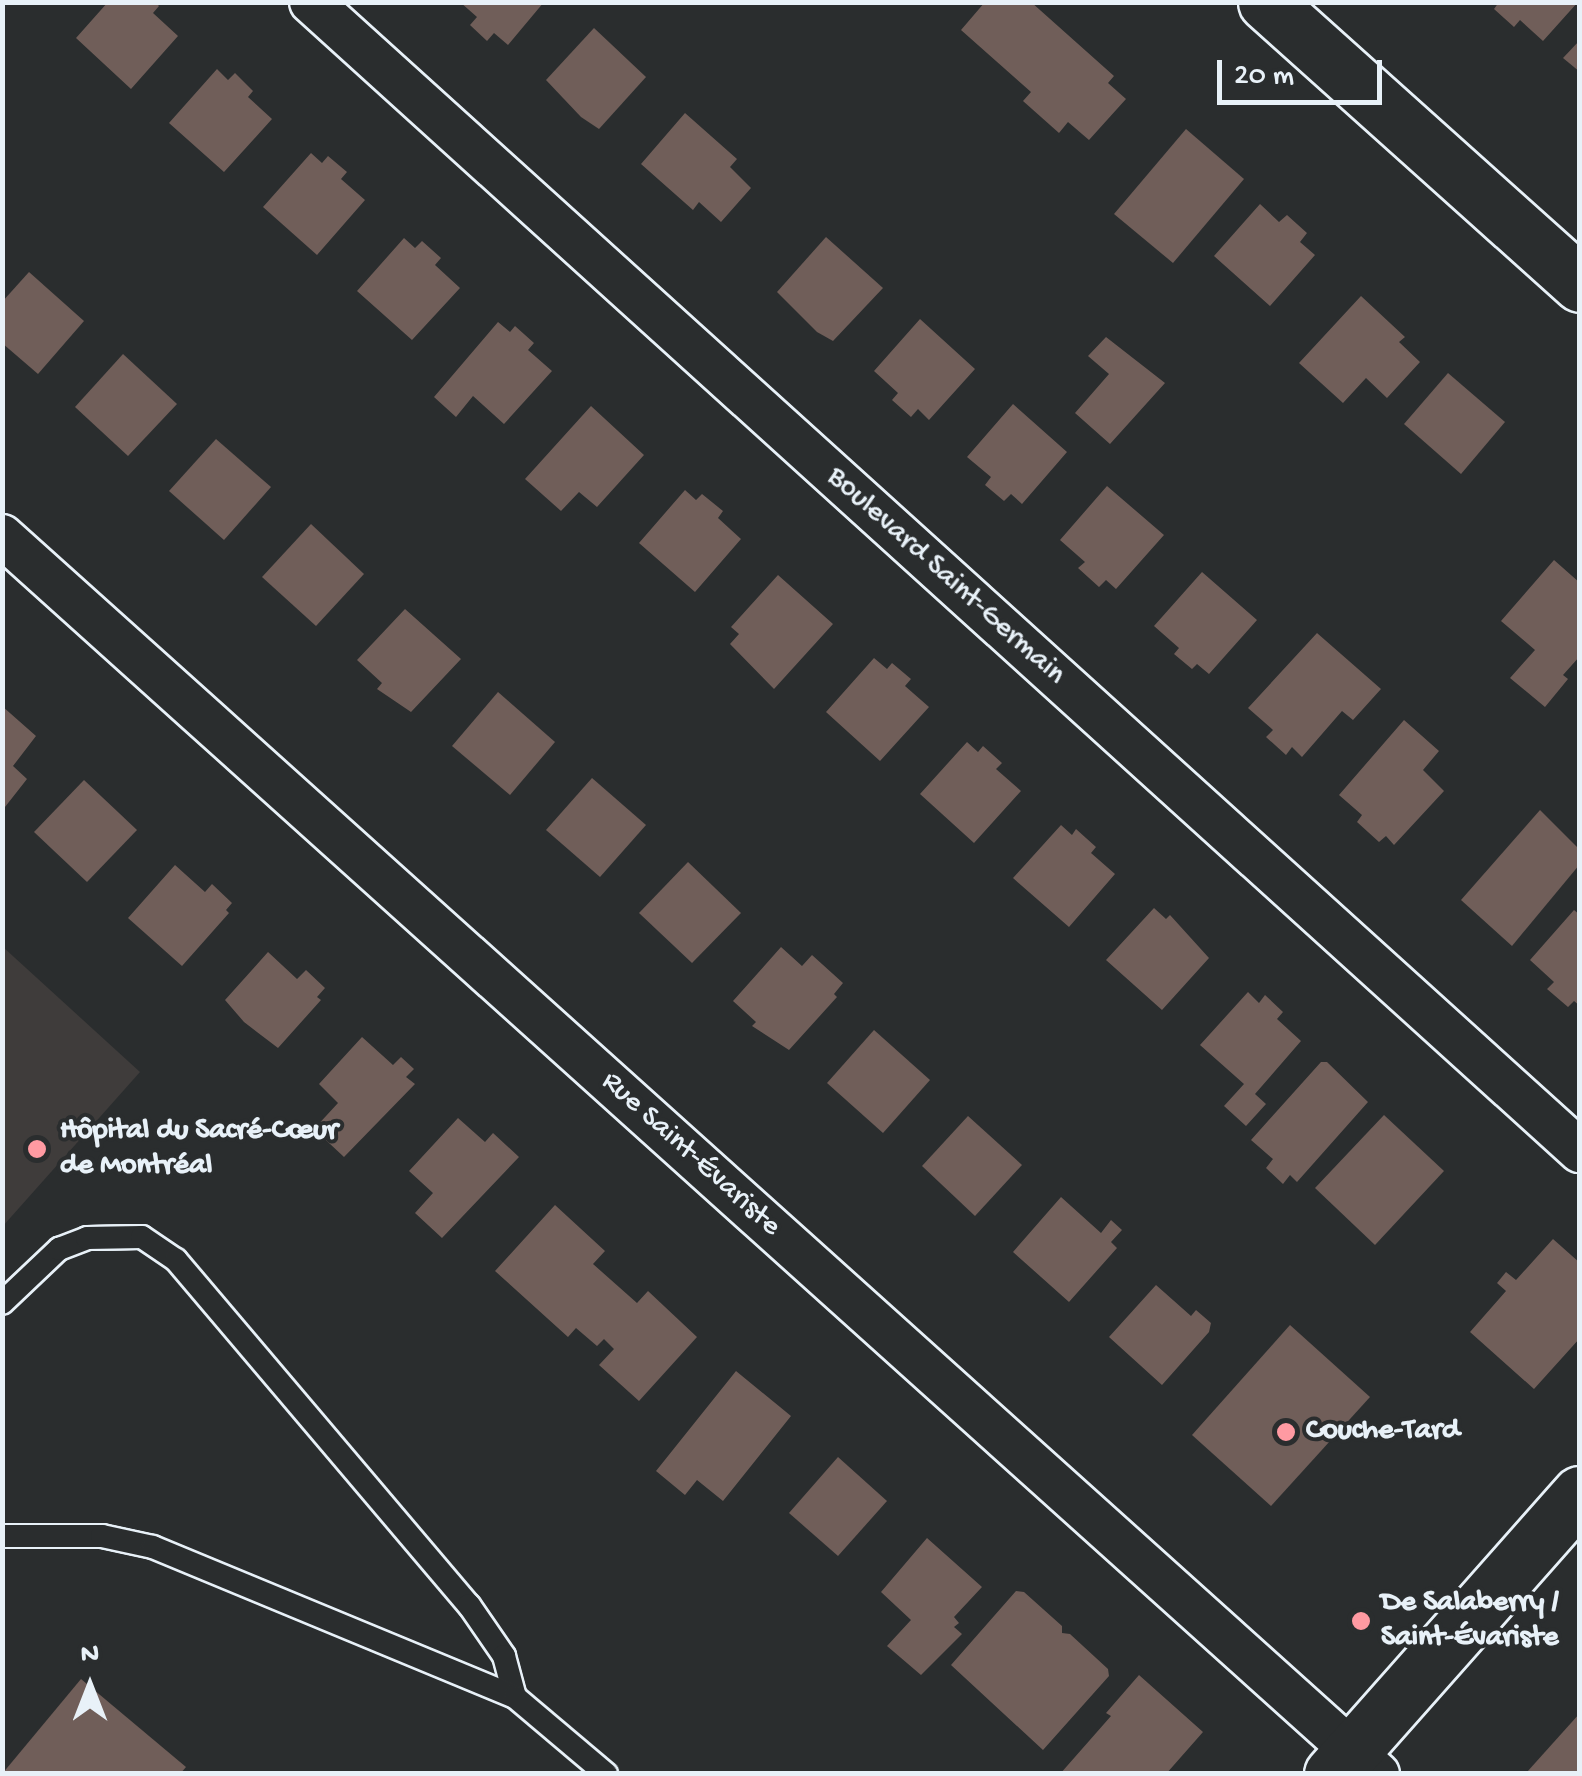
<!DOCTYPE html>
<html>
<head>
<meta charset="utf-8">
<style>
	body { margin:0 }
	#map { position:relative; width:1582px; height:1776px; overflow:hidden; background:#2a2d2e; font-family:"Gochi Hand",sans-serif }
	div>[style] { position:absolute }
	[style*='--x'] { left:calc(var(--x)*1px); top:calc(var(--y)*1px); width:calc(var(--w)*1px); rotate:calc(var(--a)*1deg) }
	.built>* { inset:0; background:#3f3c3b }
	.building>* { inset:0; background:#705e59 }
	.roads { filter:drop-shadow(2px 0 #e8f1f8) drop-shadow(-2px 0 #e8f1f8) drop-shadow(0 2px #e8f1f8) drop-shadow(0 -2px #e8f1f8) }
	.lane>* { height:22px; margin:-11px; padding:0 11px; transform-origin:11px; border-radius:11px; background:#2a2d2e }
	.street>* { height:42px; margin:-21px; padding:0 21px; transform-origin:21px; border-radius:21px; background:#2a2d2e }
	.secondary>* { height:55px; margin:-27.5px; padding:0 27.5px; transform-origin:27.5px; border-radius:27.5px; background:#2a2d2e }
	.dots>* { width:28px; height:28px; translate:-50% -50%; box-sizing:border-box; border:5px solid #2a2d2e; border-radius:50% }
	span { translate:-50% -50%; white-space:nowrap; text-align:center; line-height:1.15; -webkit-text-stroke:8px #2a2d2e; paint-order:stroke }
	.street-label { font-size:30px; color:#e8f1f8 }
	.poi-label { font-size:30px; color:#e8f1f8; font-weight:700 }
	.left { translate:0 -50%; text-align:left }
	.frame { position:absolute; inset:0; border:5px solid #e8f1f8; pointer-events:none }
	.north { position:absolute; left:40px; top:1636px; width:100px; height:100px; -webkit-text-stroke:8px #2a2d2e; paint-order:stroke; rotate:0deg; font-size:28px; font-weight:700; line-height:40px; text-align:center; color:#e8f1f8 }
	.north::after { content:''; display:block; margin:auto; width:35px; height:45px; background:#e8f1f8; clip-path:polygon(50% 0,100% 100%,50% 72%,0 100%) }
	.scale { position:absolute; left:1217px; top:60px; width:165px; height:45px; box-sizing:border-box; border:5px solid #e8f1f8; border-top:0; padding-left:12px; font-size:30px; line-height:35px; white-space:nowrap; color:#e8f1f8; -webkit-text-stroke:8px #2a2d2e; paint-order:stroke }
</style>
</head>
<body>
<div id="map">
	<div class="built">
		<div style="clip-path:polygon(3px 947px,140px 1072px,3px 1226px)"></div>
	</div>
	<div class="building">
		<div style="clip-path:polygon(108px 2px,155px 2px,159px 6px,153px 13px,178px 36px,131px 89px,76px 38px)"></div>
		<div style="clip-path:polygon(460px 2px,544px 2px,508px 45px,494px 33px,487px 41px,470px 25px,477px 17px)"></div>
		<div style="clip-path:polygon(985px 2px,1031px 2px,1114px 76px,1108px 83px,1126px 99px,1089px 140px,1068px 122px,1059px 133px,1023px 101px,1031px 92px,961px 30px)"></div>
		<div style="clip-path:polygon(1499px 2px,1578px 2px,1543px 41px,1520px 20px,1514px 27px,1494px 9px)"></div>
		<div style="clip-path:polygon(594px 28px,646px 77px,599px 129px,581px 117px,546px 80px)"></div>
		<div style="clip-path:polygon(1580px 40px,1580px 72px,1563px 58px)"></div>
		<div style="clip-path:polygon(217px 69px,228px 80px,235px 73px,253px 91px,248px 97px,272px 119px,224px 172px,169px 123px)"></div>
		<div style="clip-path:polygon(685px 113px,737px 159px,730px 167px,751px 188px,721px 222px,699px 202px,693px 210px,641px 164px)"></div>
		<div style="clip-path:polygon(1186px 129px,1244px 179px,1173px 263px,1114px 214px)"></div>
		<div style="clip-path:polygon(311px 153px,322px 163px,328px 156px,347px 172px,341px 179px,365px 200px,317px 255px,263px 207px)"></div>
		<div style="clip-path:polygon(1260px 204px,1279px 222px,1287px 215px,1307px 233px,1300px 242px,1315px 255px,1270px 306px,1214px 256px)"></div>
		<div style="clip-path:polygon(826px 237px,883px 288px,833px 341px,817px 332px,777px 292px)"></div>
		<div style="clip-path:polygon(404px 238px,415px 248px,422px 241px,441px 258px,435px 265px,460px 288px,412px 340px,357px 291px)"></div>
		<div style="clip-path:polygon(29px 272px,84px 321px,38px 374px,2px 343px,2px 302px)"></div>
		<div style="clip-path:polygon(1361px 296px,1405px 337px,1399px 342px,1420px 362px,1387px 398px,1366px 378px,1343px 403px,1299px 363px)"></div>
		<div style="clip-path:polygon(920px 319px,975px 369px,929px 420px,918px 409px,911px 417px,892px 400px,898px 393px,874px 371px)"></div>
		<div style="clip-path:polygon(498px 322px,510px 332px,515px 326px,534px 343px,528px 350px,552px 371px,504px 424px,473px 396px,456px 417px,434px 397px)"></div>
		<div style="clip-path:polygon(1106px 337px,1165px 383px,1110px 444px,1075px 413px,1109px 374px,1088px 356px)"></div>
		<div style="clip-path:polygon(123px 354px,177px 404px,128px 456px,75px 407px)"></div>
		<div style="clip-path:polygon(1448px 373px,1505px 422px,1461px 474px,1404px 424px)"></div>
		<div style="clip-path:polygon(1013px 404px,1067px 452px,1022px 504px,1011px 494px,1004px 501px,985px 485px,991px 477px,967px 457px)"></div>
		<div style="clip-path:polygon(591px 406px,644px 455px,597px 507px,579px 492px,561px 511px,525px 479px)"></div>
		<div style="clip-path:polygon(216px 439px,271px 487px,224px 540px,169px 491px)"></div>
		<div style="clip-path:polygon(1107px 486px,1164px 535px,1116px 589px,1106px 580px,1099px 587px,1078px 568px,1085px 562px,1060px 540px)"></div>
		<div style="clip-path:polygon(685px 490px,696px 500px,702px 494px,723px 511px,718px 518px,741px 539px,695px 592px,639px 543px)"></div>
		<div style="clip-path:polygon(311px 524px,364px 574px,316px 626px,262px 577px)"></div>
		<div style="clip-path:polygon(1554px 560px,1580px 583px,1580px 656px,1563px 675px,1568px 679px,1545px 707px,1510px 678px,1535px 650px,1501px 621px)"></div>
		<div style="clip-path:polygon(1202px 572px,1257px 620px,1209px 674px,1197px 664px,1192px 669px,1174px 654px,1179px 648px,1154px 626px)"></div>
		<div style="clip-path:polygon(778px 575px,833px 624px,774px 689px,730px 644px,739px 634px,731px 627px)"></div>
		<div style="clip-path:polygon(405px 609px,461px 659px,411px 712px,377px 689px,382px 683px,357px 660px)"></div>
		<div style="clip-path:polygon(1317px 633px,1381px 689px,1353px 720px,1342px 711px,1302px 757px,1292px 747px,1286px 755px,1266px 737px,1273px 730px,1248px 708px)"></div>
		<div style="clip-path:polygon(874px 658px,887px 669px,892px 663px,911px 679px,905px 686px,929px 707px,880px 761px,826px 712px)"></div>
		<div style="clip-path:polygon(498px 692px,555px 742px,510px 795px,452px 746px)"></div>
		<div style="clip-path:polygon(2px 706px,36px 736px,13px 766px,27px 779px,5px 807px)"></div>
		<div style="clip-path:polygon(1404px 720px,1439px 751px,1423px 770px,1444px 791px,1394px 845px,1386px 836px,1379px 842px,1357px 822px,1362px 815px,1339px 795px)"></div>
		<div style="clip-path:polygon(967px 742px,978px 752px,983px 746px,1002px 763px,996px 769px,1021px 791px,974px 843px,920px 794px)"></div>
		<div style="clip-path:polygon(592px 778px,646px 825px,600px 877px,546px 830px)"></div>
		<div style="clip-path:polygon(84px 780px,137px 830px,87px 882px,34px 832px)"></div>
		<div style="clip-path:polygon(1540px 810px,1580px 850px,1580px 864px,1512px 946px,1461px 900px)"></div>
		<div style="clip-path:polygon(1061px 825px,1072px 835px,1076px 829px,1096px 847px,1091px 853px,1115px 874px,1069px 927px,1013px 878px)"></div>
		<div style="clip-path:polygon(688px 862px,741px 913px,692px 963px,639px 913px)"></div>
		<div style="clip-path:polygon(175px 865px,205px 892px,212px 884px,232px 903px,226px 910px,229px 913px,182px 966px,128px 918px)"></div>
		<div style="clip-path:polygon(1154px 908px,1166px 919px,1170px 915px,1209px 958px,1162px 1010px,1106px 960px)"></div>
		<div style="clip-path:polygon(1574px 910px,1580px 915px,1580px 1006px,1574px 1001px,1568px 1007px,1547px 989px,1554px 982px,1530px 960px)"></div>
		<div style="clip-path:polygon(781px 947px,802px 966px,812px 955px,843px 983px,834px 994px,837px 997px,789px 1050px,752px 1026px,756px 1022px,733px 1001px)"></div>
		<div style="clip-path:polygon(268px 952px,297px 979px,306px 970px,325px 988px,317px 997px,321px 1000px,278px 1048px,244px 1022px,225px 1000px)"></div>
		<div style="clip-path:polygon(1248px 992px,1259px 1003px,1265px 995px,1283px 1012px,1277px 1019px,1301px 1041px,1255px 1094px,1266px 1104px,1246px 1126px,1224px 1106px,1244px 1084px,1200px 1045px)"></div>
		<div style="clip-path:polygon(874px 1030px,930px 1080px,883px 1133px,827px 1083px)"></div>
		<div style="clip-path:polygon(362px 1037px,393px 1065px,401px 1057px,414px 1069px,406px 1077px,415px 1084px,344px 1157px,314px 1129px,338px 1103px,319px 1084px)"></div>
		<div style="clip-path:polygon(1321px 1062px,1327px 1062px,1368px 1102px,1297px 1182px,1290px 1175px,1283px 1184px,1266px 1168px,1273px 1159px,1251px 1140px)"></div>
		<div style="clip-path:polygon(1384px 1115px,1444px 1171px,1375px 1245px,1315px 1188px)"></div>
		<div style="clip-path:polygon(968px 1116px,1022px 1165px,975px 1216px,922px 1166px)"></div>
		<div style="clip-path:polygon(458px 1118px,485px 1142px,493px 1133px,519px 1157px,442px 1238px,415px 1213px,433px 1193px,409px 1171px)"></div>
		<div style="clip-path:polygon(1061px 1197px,1101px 1233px,1111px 1220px,1122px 1230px,1111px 1242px,1117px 1248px,1069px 1302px,1013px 1252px)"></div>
		<div style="clip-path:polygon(555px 1205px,605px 1251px,593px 1264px,637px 1303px,648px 1291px,697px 1337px,639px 1401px,599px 1365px,614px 1349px,604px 1339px,597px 1346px,576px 1328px,568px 1337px,495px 1271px)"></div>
		<div style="clip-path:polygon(1553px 1239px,1580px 1263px,1580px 1338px,1534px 1389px,1470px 1332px,1506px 1291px,1497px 1283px,1506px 1272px,1516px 1280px)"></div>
		<div style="clip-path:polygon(1156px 1285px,1191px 1316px,1196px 1310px,1211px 1323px,1209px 1332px,1162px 1385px,1109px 1337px)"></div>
		<div style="clip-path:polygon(1290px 1325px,1370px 1397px,1271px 1506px,1192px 1435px)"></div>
		<div style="clip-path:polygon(736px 1371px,791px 1416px,723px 1501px,697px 1480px,685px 1495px,656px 1471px)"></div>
		<div style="clip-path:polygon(838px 1457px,887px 1501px,838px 1556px,789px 1513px)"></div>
		<div style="clip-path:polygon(927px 1538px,982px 1587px,954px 1617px,959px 1623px,954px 1627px,962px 1634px,921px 1675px,887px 1646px,911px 1620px,881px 1592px)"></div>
		<div style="clip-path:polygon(1016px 1591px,1024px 1592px,1062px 1626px,1062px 1633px,1070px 1634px,1108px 1669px,1109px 1676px,1043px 1750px,951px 1665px)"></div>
		<div style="clip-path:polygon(1139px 1675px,1203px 1732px,1166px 1774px,1060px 1774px,1111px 1716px,1106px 1713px)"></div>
		<div style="clip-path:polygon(81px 1679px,186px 1767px,180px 1774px,2px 1774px)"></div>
		<div style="clip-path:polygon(1580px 1713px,1580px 1774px,1529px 1774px,1527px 1772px)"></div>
	</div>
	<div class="roads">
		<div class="lane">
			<div style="--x:2;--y:1303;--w:79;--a:-43.5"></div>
			<div style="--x:59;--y:1249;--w:30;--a:-21"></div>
			<div style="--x:87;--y:1238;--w:55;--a:-1"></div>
			<div style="--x:142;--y:1237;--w:41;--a:34.1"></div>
			<div style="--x:176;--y:1260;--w:453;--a:49.7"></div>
			<div style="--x:469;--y:1605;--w:62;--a:55.5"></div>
			<div style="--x:504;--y:1656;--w:42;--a:75"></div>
			<div style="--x:2;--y:1536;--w:100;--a:0"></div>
			<div style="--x:102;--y:1536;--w:52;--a:12.2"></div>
			<div style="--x:153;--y:1547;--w:392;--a:22.5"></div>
			<div style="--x:515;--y:1697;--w:119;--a:40.2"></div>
		</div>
		<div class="street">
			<div style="--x:311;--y:2;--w:1712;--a:42.16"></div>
			<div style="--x:2;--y:536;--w:1851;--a:41.98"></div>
		</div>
		<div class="secondary">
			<div style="--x:1266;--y:2;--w:422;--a:41.9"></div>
			<div style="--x:1332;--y:1774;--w:374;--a:-48.5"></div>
		</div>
	</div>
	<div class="dots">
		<div style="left:37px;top:1149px;background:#ff9aa2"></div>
		<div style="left:1286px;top:1432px;background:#ff9aa2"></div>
		<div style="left:1361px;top:1621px;background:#ff9aa2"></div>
	</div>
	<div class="street-label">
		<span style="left:945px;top:577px;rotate:42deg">Boulevard Saint-Germain</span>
		<span style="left:690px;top:1155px;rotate:42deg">Rue Saint-Évariste</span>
	</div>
	<div class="poi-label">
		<span class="left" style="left:60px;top:1149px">Hôpital du Sacré-Cœur<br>de Montréal</span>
		<span class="left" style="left:1306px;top:1432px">Couche-Tard</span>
		<span class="left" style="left:1381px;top:1621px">De Salaberry /<br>Saint-Évariste</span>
	</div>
	<div class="frame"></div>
	<div class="north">N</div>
	<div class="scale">20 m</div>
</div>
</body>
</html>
